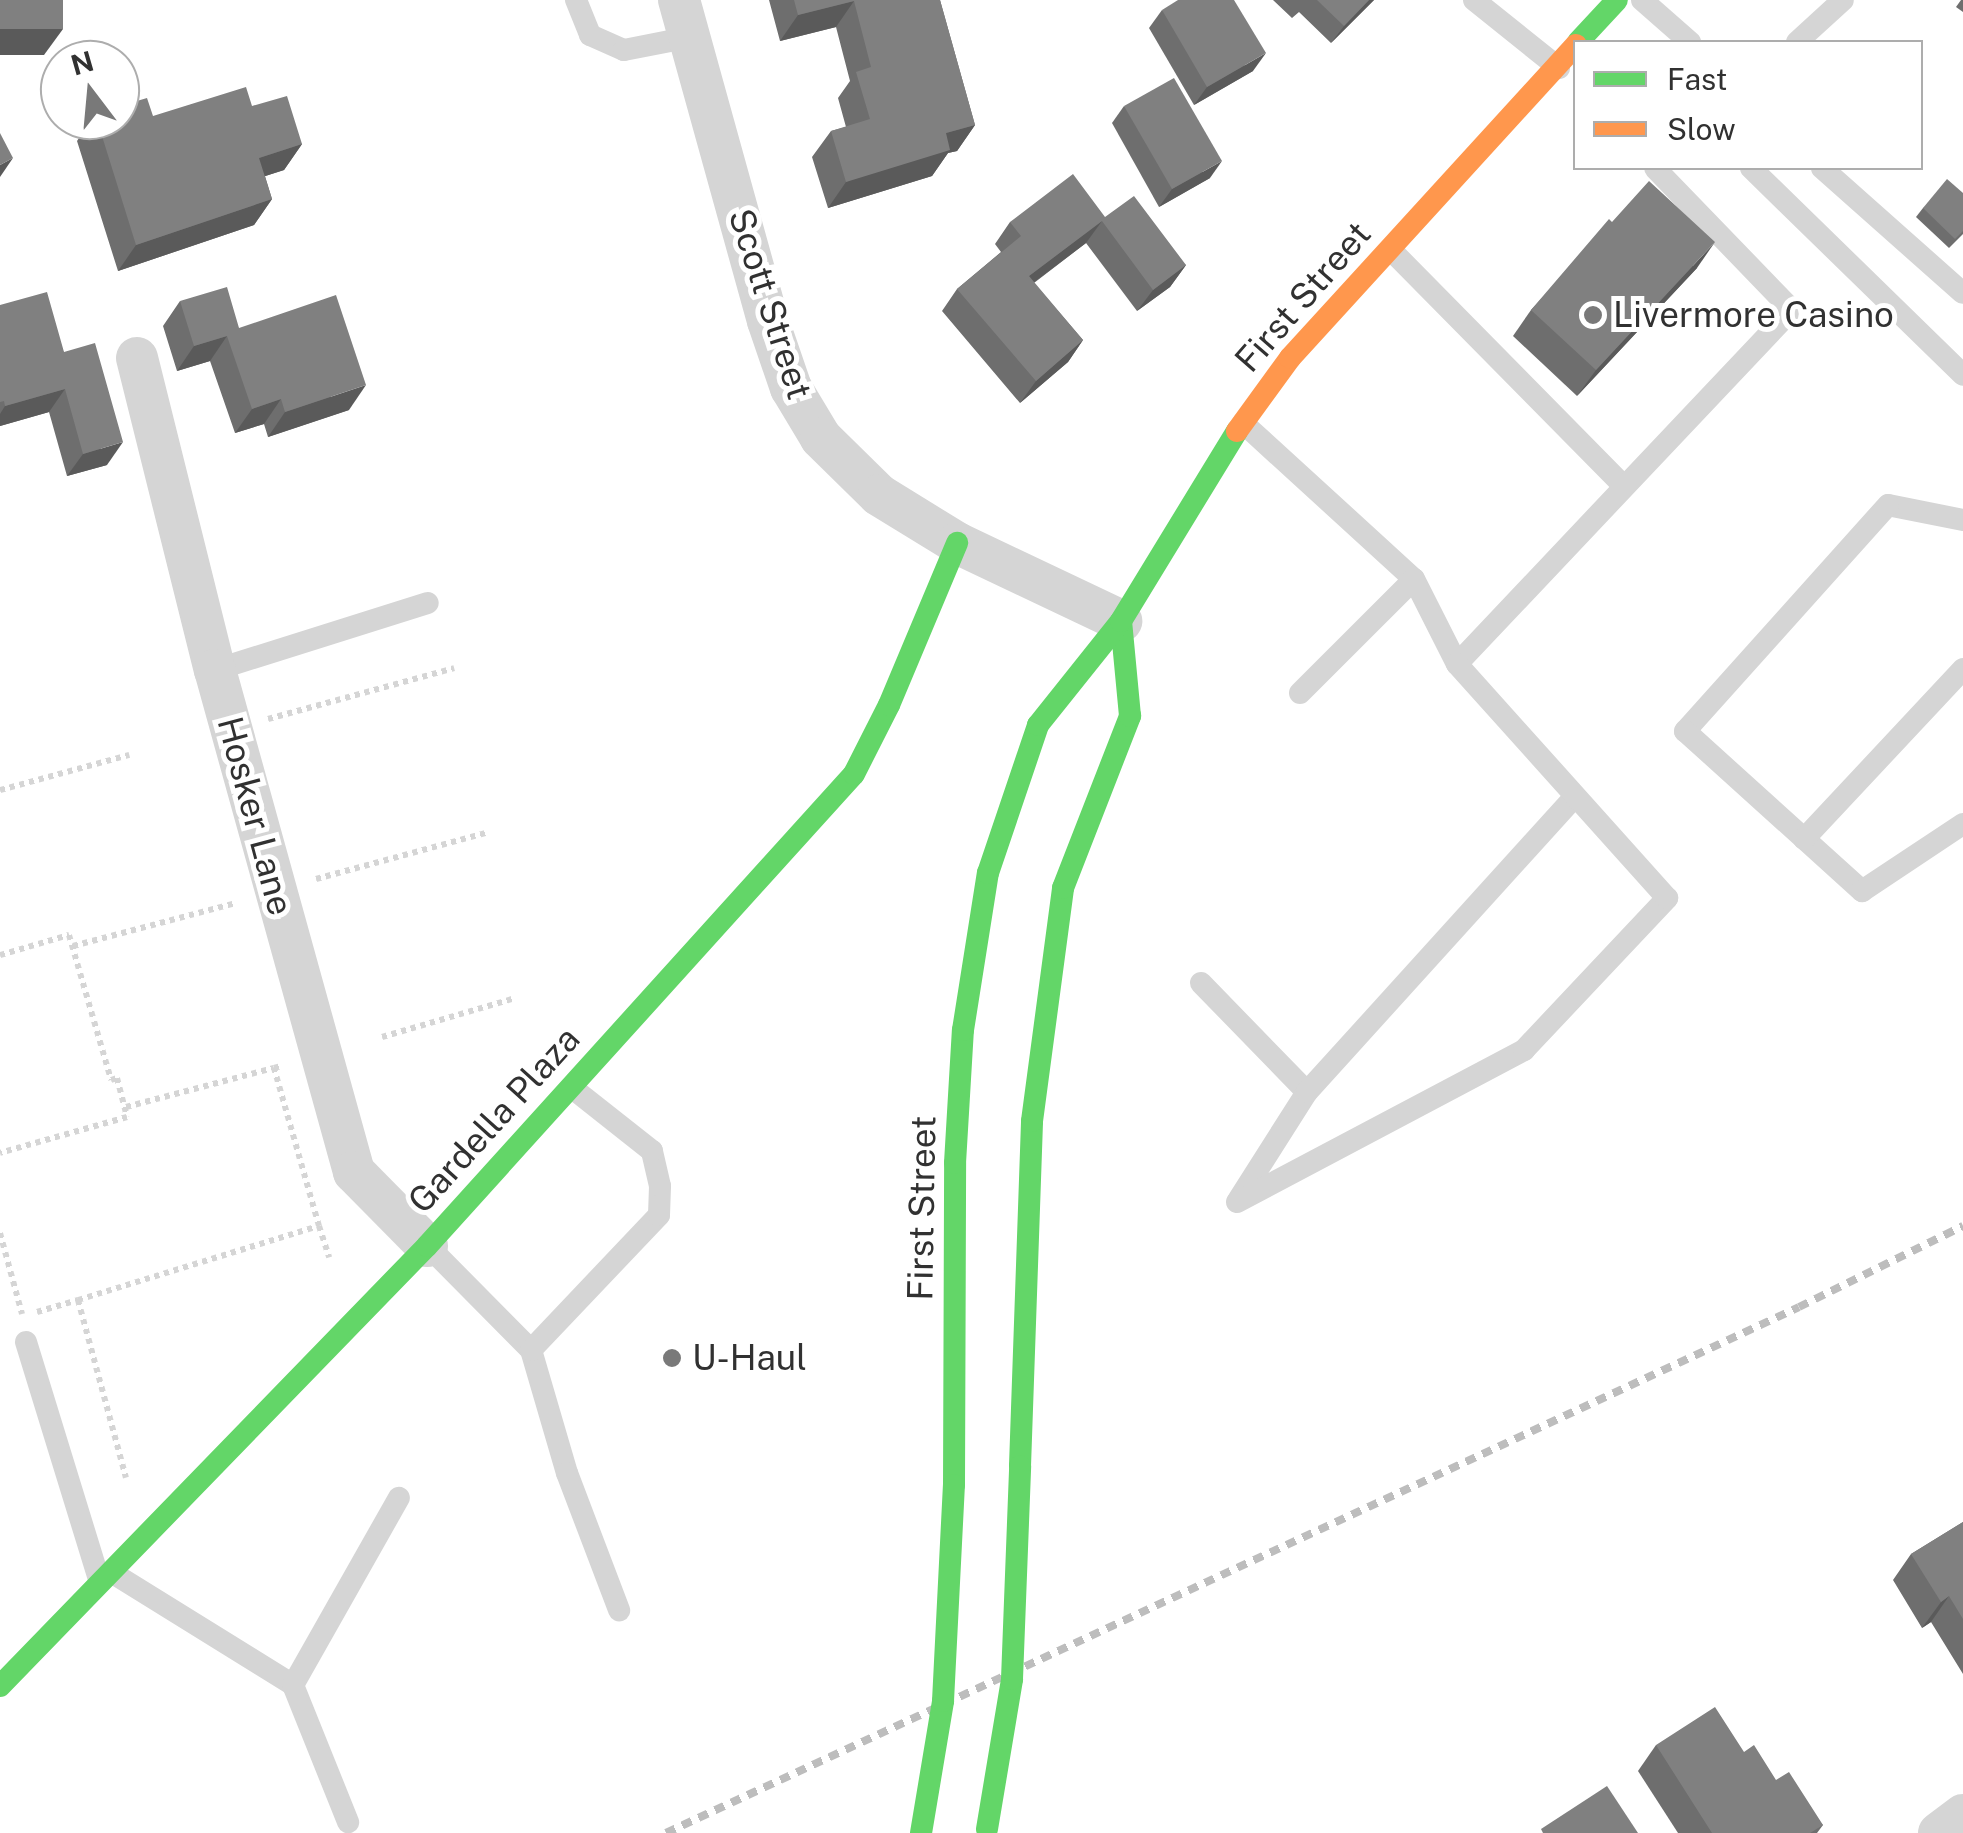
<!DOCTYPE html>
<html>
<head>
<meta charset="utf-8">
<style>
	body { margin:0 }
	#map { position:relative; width:1963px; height:1833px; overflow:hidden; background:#fff; font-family:"Public Sans",sans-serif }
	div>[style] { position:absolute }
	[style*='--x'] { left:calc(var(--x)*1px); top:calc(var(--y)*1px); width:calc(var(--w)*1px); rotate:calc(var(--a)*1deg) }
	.path>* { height:6px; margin-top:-3px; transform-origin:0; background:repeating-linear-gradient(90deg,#d5d5d5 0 5px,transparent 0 10px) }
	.lane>* { height:22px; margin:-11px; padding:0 11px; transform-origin:11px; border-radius:11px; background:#d5d5d5 }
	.street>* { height:42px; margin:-21px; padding:0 21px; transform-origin:21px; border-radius:21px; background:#d5d5d5 }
	.fast>* { height:22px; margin:-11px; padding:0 11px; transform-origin:11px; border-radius:11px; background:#63d668 }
	.slow>* { height:22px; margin:-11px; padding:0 11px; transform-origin:11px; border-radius:11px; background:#ff974d }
	.rail>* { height:8px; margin-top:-4px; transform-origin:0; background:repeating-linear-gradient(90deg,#bdbdbd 0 10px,transparent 0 18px) }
	.fast-bridge>* { height:22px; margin:-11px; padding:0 11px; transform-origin:11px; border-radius:11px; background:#63d668 }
	.wall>* { inset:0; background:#6e6e6e }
	.shaded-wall>* { inset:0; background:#5a5a5a }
	.building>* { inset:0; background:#808080 }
	.dots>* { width:28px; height:28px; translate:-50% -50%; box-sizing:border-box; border:5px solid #fff; border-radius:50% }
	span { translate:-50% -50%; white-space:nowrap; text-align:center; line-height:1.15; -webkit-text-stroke:10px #fff; paint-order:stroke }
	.street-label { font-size:35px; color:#313131 }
	.poi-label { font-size:35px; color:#313131 }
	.left { translate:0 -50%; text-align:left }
	.legend { position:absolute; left:1573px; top:40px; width:350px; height:130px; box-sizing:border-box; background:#fff; border:2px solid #adadad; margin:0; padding:12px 18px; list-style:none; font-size:30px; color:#313131 }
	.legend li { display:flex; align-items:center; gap:20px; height:50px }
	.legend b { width:50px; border:2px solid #adadad }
	.north { position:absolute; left:40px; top:40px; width:100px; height:100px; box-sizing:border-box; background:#fff; border:2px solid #adadad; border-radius:50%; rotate:344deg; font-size:28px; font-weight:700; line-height:40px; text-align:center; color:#313131 }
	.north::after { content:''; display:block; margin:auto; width:35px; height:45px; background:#797979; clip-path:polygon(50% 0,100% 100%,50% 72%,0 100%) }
</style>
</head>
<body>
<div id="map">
	<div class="path">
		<div style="--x:268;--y:719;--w:193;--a:-15.3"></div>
		<div style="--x:0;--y:790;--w:134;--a:-15.2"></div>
		<div style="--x:316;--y:879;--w:179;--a:-15.2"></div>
		<div style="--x:73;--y:946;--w:169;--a:-14.8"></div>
		<div style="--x:0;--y:955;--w:72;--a:-16.2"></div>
		<div style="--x:69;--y:935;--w:151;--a:73.8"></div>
		<div style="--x:111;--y:1080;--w:6;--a:-18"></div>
		<div style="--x:117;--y:1078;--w:40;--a:75.6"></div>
		<div style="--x:127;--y:1117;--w:132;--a:164.2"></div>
		<div style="--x:382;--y:1037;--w:139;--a:-16.3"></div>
		<div style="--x:126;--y:1107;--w:153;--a:-14.8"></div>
		<div style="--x:319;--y:1226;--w:33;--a:72"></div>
		<div style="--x:0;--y:1233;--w:84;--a:74.8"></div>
		<div style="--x:78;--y:1300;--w:252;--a:-17.1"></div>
		<div style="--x:319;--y:1226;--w:164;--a:-105.9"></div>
		<div style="--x:274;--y:1068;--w:7;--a:-16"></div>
		<div style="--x:37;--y:1312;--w:43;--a:-16.3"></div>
		<div style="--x:78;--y:1300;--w:184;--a:74.9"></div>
	</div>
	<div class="lane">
		<div style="--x:576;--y:0;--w:38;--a:68"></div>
		<div style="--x:590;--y:35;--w:37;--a:24"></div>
		<div style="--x:624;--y:50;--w:67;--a:-11.1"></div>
		<div style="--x:1474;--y:0;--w:109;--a:38.7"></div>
		<div style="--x:1642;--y:0;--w:64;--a:41.2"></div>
		<div style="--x:1797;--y:42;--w:62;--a:-42.4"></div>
		<div style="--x:1751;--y:168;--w:296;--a:44.3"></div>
		<div style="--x:1822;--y:168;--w:188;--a:41.6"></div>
		<div style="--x:1390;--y:249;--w:333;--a:45.4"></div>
		<div style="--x:1243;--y:423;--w:231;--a:42.4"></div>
		<div style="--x:1414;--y:579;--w:95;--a:63.2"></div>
		<div style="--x:1457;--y:664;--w:487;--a:-46.6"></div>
		<div style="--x:1792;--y:310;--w:197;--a:-134"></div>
		<div style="--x:1963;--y:520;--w:76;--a:-168.7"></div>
		<div style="--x:1888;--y:505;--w:304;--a:131.9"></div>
		<div style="--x:1685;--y:731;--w:239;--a:42.1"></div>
		<div style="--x:1862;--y:891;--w:121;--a:-33.6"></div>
		<div style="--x:215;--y:670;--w:223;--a:-17.5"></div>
		<div style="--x:1300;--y:693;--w:161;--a:-45"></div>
		<div style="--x:1804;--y:839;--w:233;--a:-46.9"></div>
		<div style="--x:1201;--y:983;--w:152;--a:45.8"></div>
		<div style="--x:1239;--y:1199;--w:127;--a:-57.6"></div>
		<div style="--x:1307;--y:1092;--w:399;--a:-47.8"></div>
		<div style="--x:1237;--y:1202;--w:325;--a:-27.9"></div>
		<div style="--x:1524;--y:1050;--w:209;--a:-46.7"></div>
		<div style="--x:1667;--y:898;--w:314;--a:-131.9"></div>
		<div style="--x:428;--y:1246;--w:146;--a:45.3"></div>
		<div style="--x:531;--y:1350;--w:128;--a:73.7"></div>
		<div style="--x:567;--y:1473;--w:147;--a:69.2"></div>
		<div style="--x:26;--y:1342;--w:249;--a:72.9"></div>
		<div style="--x:531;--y:1350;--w:186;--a:-46.5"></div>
		<div style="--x:659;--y:1215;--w:29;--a:-88"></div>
		<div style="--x:660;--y:1186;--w:36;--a:-103"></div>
		<div style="--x:652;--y:1151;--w:103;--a:-141.7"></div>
		<div style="--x:111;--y:1572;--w:214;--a:31.8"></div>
		<div style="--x:293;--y:1685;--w:215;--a:-60.5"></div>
		<div style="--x:293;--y:1685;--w:148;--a:68.1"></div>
	</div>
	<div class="street">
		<div style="--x:679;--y:0;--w:333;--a:74.5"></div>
		<div style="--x:768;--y:321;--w:71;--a:71.1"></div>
		<div style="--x:791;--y:388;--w:58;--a:59"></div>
		<div style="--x:821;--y:438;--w:81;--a:44.5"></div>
		<div style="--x:879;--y:495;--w:92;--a:31.6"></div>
		<div style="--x:957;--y:543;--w:182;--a:25.4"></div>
		<div style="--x:137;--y:358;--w:322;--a:76"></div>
		<div style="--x:215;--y:670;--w:521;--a:74.52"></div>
		<div style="--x:354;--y:1172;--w:104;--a:45.4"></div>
		<div style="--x:1939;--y:1833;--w:30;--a:-37"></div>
	</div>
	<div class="fast">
		<div style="--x:1578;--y:42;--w:57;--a:-47.1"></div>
		<div style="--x:1020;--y:1466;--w:345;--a:-88"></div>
		<div style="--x:1032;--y:1121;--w:235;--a:-82.4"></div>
		<div style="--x:1063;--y:888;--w:185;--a:-68.7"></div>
		<div style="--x:1130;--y:716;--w:95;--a:-95.4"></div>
		<div style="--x:954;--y:1485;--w:322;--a:-89.8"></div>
		<div style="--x:955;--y:1163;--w:133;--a:-86.6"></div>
		<div style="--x:963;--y:1030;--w:159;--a:-81"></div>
		<div style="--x:988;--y:873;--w:156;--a:-71.3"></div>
		<div style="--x:1038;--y:725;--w:133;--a:-51.4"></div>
		<div style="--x:1121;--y:621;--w:223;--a:-58.6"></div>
		<div style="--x:0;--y:1686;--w:613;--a:-45.86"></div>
		<div style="--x:427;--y:1246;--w:636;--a:-47.87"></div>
		<div style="--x:854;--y:774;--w:77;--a:-63.1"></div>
		<div style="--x:889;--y:705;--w:176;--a:-67.2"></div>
	</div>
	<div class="slow">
		<div style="--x:1237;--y:431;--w:90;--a:-54"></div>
		<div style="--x:1290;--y:358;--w:424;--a:-47.6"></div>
	</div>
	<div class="rail">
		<div style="--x:666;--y:1833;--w:1249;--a:-24.9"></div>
		<div style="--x:1799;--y:1307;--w:183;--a:-26.3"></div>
	</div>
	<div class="fast-bridge">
		<div style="--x:987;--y:1829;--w:152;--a:-80.5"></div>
		<div style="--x:1012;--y:1679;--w:213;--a:-87.8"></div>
		<div style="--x:921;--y:1833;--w:134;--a:-80.5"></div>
		<div style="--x:943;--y:1701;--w:216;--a:-87.1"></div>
	</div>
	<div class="wall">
		<div style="clip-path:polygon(769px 0,940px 0,975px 125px,957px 151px,948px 153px,932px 176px,828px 208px,812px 157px,831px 131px,846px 127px,838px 98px,850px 81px,836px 27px,780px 41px)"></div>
		<div style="clip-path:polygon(1273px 0,1374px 0,1331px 43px,1299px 12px,1292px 18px)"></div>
		<div style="clip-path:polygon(1961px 0,1963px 0,1963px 12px,1956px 7px)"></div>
		<div style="clip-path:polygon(1162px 10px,1253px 71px,1194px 105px,1149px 28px)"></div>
		<div style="clip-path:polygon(252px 106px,302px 144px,284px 170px,265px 176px,272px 199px,254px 225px,118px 271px,77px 141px,91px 120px,120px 120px)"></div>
		<div style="clip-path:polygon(1124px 106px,1210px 178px,1159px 207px,1112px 123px)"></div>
		<div style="clip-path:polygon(1963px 193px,1963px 234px,1949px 248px,1916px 217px,1923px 208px)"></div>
		<div style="clip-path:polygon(1105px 217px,1186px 265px,1170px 287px,1137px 311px,1086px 243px,1034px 283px,1083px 340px,1068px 362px,1020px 403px,942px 311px,957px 289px,1001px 252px,995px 244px,1010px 222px)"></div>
		<div style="clip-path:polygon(1612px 222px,1697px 268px,1577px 396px,1513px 336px,1531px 310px)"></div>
		<div style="clip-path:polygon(180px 301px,239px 328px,349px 410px,268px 437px,264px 424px,235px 433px,210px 361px,177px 371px,163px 326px)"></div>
		<div style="clip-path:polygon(0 305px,64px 352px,107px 465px,67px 476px,49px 412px,0 426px)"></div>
		<div style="clip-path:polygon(1963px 1522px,1963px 1674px,1931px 1622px,1922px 1628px,1893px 1580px,1911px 1554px)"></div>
		<div style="clip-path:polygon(1656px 1745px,1744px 1752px,1823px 1825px,1817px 1833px,1678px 1833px,1638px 1771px)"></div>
	</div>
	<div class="shaded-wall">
		<div style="clip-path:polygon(1369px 0,1374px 0,1331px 43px,1344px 26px)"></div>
		<div style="clip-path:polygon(854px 1px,836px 27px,780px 41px,798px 15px)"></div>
		<div style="clip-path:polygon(0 29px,63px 29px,44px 55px,0 55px)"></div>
		<div style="clip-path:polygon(1266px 53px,1253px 71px,1194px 105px,1207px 87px)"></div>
		<div style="clip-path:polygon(975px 125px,957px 151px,948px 153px,932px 176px,828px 208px,846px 182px,946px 133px)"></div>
		<div style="clip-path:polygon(302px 144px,284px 170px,241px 184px,259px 158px)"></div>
		<div style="clip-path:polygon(13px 158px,0 177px,0 165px)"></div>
		<div style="clip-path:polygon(1222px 161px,1210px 178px,1159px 207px,1172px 189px)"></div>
		<div style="clip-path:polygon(272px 199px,254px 225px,118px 271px,136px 245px)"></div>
		<div style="clip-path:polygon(1102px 221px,1086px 243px,1013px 298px,1029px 276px)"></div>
		<div style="clip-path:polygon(1715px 242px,1697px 268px,1577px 396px,1596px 370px)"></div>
		<div style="clip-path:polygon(1186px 265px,1170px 287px,1137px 311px,1153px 290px)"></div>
		<div style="clip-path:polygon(227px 336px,210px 361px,177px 371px,194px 346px)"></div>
		<div style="clip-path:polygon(1083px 340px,1068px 362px,1020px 403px,1036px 381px)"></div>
		<div style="clip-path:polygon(366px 385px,349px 410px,268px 437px,285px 412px)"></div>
		<div style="clip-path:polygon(65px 389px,49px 412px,0 426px,0 414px,5px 406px)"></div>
		<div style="clip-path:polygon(281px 399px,264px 424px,235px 433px,252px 409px)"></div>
		<div style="clip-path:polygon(123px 442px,107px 465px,67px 476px,83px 454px)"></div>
		<div style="clip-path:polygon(1949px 1596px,1931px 1622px,1922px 1628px,1941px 1602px)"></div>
	</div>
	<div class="building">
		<div style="clip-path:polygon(0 0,63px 0,63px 29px,0 29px)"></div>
		<div style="clip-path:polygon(794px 0,940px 0,975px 125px,946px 133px,950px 150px,846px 182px,831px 131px,870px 119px,856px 72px,871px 67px,854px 1px,798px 15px)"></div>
		<div style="clip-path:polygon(1178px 0,1234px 0,1266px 53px,1207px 87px,1162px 10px)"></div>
		<div style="clip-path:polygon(1317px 0,1369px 0,1344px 26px)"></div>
		<div style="clip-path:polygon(1174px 78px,1222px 161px,1172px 189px,1124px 106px)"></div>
		<div style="clip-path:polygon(246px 87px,252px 106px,287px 96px,302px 144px,259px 158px,272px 199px,136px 245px,97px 120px,120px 120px,120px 106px,147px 98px,153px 116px)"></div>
		<div style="clip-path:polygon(0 133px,13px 158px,0 165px)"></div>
		<div style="clip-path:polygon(1073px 174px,1105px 217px,1134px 196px,1186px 265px,1153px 290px,1102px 221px,1029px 276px,1083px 340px,1036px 381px,957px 289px,1021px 236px,1010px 222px)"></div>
		<div style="clip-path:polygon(1947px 179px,1963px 193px,1963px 231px,1955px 239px,1923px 208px)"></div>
		<div style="clip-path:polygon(1649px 181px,1715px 242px,1596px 370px,1531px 310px,1609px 219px,1612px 222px)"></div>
		<div style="clip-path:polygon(227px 287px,239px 328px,336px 295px,366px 385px,285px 412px,281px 399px,252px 409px,227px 336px,194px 346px,180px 301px)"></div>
		<div style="clip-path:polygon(47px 292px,64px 352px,95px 343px,123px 442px,83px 454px,65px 389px,5px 406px,4px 401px,0 402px,0 305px)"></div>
		<div style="clip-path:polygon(1963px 1522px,1963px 1619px,1949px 1596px,1941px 1602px,1911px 1554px)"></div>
		<div style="clip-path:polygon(1715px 1707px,1744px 1752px,1754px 1745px,1776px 1780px,1789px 1772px,1823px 1825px,1810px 1833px,1712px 1833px,1656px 1745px)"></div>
		<div style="clip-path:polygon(1607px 1786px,1638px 1833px,1543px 1833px,1541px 1829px)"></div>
	</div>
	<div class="dots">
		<div style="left:1593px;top:315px;background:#797979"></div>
		<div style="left:672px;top:1358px;background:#797979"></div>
	</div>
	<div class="street-label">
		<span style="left:1303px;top:297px;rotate:-49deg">First Street</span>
		<span style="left:770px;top:304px;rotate:72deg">Scott Street</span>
		<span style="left:255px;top:816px;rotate:75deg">Hosker Lane</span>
		<span style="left:494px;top:1120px;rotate:-48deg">Gardella Plaza</span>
		<span style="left:922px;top:1208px;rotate:-89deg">First Street</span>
	</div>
	<div class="poi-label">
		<span class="left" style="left:1613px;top:315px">Livermore Casino</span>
		<span class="left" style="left:692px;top:1358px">U-Haul</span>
	</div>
	<ul class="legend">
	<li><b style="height:12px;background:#63d668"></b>Fast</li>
	<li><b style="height:12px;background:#ff974d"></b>Slow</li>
	</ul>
	<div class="north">N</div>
</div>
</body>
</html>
